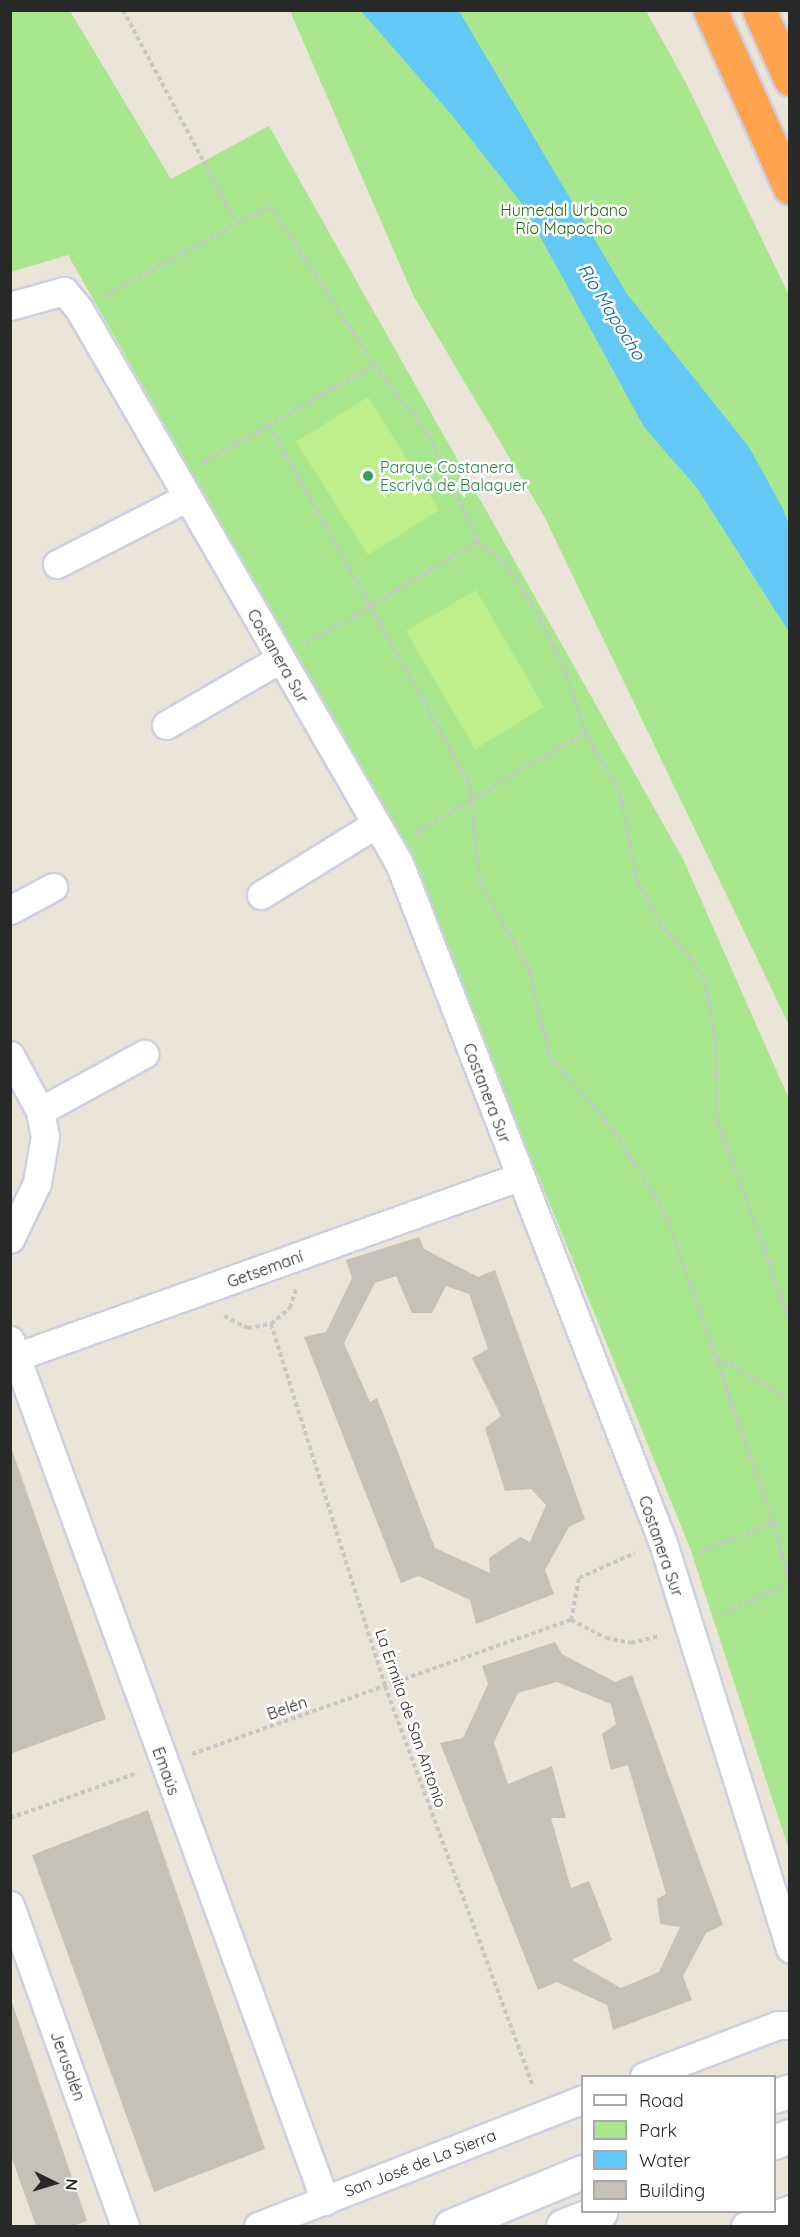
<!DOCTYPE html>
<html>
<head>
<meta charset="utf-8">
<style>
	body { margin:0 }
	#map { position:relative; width:800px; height:2237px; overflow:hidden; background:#ebe4d8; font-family:Quicksand,sans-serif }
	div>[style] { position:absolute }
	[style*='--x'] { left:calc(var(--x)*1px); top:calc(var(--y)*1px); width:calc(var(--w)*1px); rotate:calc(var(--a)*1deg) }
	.green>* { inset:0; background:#a9e78f }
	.pitch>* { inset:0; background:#bfef8a }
	.water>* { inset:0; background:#62c8f6 }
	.building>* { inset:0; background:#c6c1b8 }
	.path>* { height:4px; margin-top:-2px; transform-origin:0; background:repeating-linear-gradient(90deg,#c7c7c7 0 4.5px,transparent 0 7.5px) }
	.roads { filter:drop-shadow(2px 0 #cdd0e2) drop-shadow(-2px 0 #cdd0e2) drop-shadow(0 2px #cdd0e2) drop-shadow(0 -2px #cdd0e2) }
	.street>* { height:27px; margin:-13.5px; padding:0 13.5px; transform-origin:13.5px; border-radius:13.5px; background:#fff }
	.secondary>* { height:33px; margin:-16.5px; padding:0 16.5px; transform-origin:16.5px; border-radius:16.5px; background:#fff }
	.highway>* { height:33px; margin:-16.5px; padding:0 16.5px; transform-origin:16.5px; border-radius:16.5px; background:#ffa34f }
	.dots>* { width:16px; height:16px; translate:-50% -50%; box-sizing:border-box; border:3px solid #fff; border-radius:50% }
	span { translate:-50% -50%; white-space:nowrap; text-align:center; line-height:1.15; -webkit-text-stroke:5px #fff; paint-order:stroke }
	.park-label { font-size:16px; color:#226814 }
	.leisure-label { font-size:16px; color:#27864d }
	.left { translate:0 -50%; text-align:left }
	.street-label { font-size:16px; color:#282828 }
	.water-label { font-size:18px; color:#04629f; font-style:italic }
	.frame { position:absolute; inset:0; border:12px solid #282828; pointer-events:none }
	.legend { position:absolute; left:581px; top:2075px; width:195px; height:138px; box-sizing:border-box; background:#fff; border:2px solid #a9a9a9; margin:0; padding:8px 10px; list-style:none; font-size:18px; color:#282828 }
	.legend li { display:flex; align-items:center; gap:12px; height:30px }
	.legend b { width:30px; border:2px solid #a9a9a9 }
	.north { position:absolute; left:24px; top:2153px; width:60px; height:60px; -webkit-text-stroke:4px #fff; paint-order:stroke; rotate:95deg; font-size:16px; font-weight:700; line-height:24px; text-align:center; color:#282828 }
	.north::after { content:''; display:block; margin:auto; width:21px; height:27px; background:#282828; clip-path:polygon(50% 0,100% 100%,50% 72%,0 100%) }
</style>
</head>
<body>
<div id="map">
	<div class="green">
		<div style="clip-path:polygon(11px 11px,70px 11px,171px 179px,269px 126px,683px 859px,789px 1099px,789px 1850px,690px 1548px,401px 839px,68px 255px,11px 272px)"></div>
		<div style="clip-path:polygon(290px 11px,646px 11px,686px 83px,789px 295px,789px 1025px,544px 516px,413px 295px)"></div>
	</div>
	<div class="pitch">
		<div style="clip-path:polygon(368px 397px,439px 510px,368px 555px,296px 442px)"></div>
		<div style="clip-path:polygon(476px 590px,544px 707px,475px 749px,406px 631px)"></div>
	</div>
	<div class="water">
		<div style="clip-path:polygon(361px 11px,459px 11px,627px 294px,749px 447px,783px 509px,789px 525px,789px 632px,697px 488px,644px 427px,523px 205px,451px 114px)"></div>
	</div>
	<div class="building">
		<div style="clip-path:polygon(evenodd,419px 1237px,424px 1249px,478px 1277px,495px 1270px,585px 1519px,569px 1527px,545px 1570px,554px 1594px,476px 1624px,470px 1600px,419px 1576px,401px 1583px,304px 1337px,326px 1332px,352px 1278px,346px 1260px,419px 1237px,396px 1276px,412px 1313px,432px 1313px,446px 1286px,469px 1294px,488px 1349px,472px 1358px,501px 1416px,485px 1428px,505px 1491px,531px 1489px,546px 1505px,530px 1542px,520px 1537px,489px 1558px,490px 1573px,435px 1548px,377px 1398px,370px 1402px,344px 1343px,375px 1283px,396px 1276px)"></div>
		<div style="clip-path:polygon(10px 1444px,106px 1719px,10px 1754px)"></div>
		<div style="clip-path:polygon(evenodd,555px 1642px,562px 1654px,615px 1682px,632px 1675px,723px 1925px,706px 1933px,683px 1976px,692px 2000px,613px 2030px,607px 2005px,557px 1982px,538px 1990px,440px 1743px,463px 1738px,488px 1684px,482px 1666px,555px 1642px,557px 1682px,611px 1704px,616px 1724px,602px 1734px,611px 1770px,628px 1765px,666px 1894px,657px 1899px,660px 1924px,680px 1927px,659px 1972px,621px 1988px,572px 1960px,612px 1940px,589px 1881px,571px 1888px,551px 1818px,566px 1818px,552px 1766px,508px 1784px,494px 1742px,518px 1693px,557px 1682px)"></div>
		<div style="clip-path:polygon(148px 1810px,265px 2149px,154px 2192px,32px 1855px)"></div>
		<div style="clip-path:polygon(10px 1997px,87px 2221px,73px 2226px,36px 2226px,10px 2153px)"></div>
	</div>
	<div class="path">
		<div style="--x:123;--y:10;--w:242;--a:62"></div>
		<div style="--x:105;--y:295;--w:187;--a:-28.3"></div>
		<div style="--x:270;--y:206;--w:190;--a:56.8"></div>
		<div style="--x:374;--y:365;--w:90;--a:52.2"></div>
		<div style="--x:429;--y:436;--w:117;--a:65.2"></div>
		<div style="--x:478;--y:542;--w:36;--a:39"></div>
		<div style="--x:506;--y:565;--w:62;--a:56.8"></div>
		<div style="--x:540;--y:617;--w:62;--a:65.1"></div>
		<div style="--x:566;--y:673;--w:63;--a:72.4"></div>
		<div style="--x:585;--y:733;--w:69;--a:59.7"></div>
		<div style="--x:620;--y:793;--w:90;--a:79.1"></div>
		<div style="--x:637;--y:881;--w:46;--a:61.2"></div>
		<div style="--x:659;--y:921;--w:71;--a:50.7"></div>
		<div style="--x:704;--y:976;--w:67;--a:79.7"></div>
		<div style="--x:716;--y:1042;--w:76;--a:89.2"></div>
		<div style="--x:717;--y:1118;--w:217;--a:70.3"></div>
		<div style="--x:269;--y:425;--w:412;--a:60.8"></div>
		<div style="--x:470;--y:785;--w:95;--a:84.6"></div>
		<div style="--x:479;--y:880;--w:103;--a:60.9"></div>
		<div style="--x:529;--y:970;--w:90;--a:76.6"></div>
		<div style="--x:550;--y:1058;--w:91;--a:48.1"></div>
		<div style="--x:611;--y:1126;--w:105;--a:58.3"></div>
		<div style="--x:666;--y:1215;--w:326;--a:70.7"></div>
		<div style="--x:774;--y:1523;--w:64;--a:75.5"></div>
		<div style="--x:203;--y:463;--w:197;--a:-29.8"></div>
		<div style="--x:306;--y:644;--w:200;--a:-30.7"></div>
		<div style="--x:415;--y:833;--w:197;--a:-30.5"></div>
		<div style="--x:224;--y:1316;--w:27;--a:27"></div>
		<div style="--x:248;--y:1328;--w:23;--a:-10"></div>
		<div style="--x:271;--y:1324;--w:25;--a:-40"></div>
		<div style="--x:290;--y:1308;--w:21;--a:-73"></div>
		<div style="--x:271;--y:1324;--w:380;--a:72.5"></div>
		<div style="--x:385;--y:1686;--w:427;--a:69.7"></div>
		<div style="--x:717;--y:1357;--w:85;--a:30.5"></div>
		<div style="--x:697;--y:1553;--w:83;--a:-21.3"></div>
		<div style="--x:718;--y:1616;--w:78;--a:-24.9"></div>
		<div style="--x:571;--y:1620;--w:39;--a:27"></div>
		<div style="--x:606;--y:1638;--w:25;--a:11"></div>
		<div style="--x:631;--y:1643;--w:30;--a:-14"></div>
		<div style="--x:192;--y:1754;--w:402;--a:-19.5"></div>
		<div style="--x:571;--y:1620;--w:43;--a:-79.2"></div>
		<div style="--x:579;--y:1578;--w:61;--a:-24.1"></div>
		<div style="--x:10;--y:1818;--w:135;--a:-19.5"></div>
	</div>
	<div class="roads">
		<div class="street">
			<div style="--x:10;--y:306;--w:56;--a:-15.5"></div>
			<div style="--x:64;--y:291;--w:23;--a:50"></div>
			<div style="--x:79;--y:309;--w:640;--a:59.99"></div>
			<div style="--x:399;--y:863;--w:729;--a:68.78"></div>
			<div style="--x:663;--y:1543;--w:425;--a:72.6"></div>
			<div style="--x:57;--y:564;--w:147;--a:-27.1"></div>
			<div style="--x:166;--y:725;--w:132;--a:-30.1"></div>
			<div style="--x:261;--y:895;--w:135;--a:-31.7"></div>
			<div style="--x:10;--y:910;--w:49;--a:-28.1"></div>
			<div style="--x:10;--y:1055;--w:64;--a:61.8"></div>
			<div style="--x:40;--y:1111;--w:25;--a:79"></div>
			<div style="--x:45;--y:1136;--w:48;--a:99.7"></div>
			<div style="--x:37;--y:1183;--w:62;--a:115.7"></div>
			<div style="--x:40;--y:1111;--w:119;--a:-28.7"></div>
			<div style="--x:10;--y:1340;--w:917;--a:69.9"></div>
			<div style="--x:10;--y:1359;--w:541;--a:-19.68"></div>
			<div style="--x:10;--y:1905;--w:341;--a:70.3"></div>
			<div style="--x:644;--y:2076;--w:143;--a:-20.8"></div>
			<div style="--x:778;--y:2025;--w:12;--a:0"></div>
			<div style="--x:258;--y:2226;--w:348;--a:-21.3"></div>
			<div style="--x:745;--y:2226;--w:48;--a:-20.7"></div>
		</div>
		<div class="secondary">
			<div style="--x:774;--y:2096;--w:17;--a:-17"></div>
			<div style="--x:774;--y:2142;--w:17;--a:-21"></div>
			<div style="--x:451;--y:2226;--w:142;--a:-22.4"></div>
			<div style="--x:563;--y:2226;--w:40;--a:-21"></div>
		</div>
		<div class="highway">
			<div style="--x:710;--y:10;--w:195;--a:65.8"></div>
			<div style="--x:759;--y:10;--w:76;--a:65.8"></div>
		</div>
	</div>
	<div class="dots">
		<div style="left:368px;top:476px;background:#2e9e5b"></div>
	</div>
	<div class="park-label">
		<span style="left:564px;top:219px">Humedal Urbano<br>Río Mapocho</span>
	</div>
	<div class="leisure-label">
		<span class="left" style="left:380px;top:476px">Parque Costanera<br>Escrivá de Balaguer</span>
	</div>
	<div class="street-label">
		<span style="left:278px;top:656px;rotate:60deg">Costanera Sur</span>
		<span style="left:487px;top:1093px;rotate:69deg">Costanera Sur</span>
		<span style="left:265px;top:1269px;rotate:-20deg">Getsemaní</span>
		<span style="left:661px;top:1546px;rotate:71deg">Costanera Sur</span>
		<span style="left:287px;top:1708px;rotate:-19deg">Belén</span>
		<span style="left:411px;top:1718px;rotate:71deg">La Ermita de San Antonio</span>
		<span style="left:166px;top:1771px;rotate:70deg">Emaús</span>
		<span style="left:68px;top:2066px;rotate:70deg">Jerusalén</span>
		<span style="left:420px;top:2163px;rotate:-21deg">San José de La Sierra</span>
	</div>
	<div class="water-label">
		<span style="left:611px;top:312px;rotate:58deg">Río Mapocho</span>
	</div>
	<div class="frame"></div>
	<ul class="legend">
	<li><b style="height:8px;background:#fff"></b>Road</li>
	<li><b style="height:16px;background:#a9e78f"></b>Park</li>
	<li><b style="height:16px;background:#62c8f6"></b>Water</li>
	<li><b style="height:16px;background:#c6c1b8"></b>Building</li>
	</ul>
	<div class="north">N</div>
</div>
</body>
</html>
